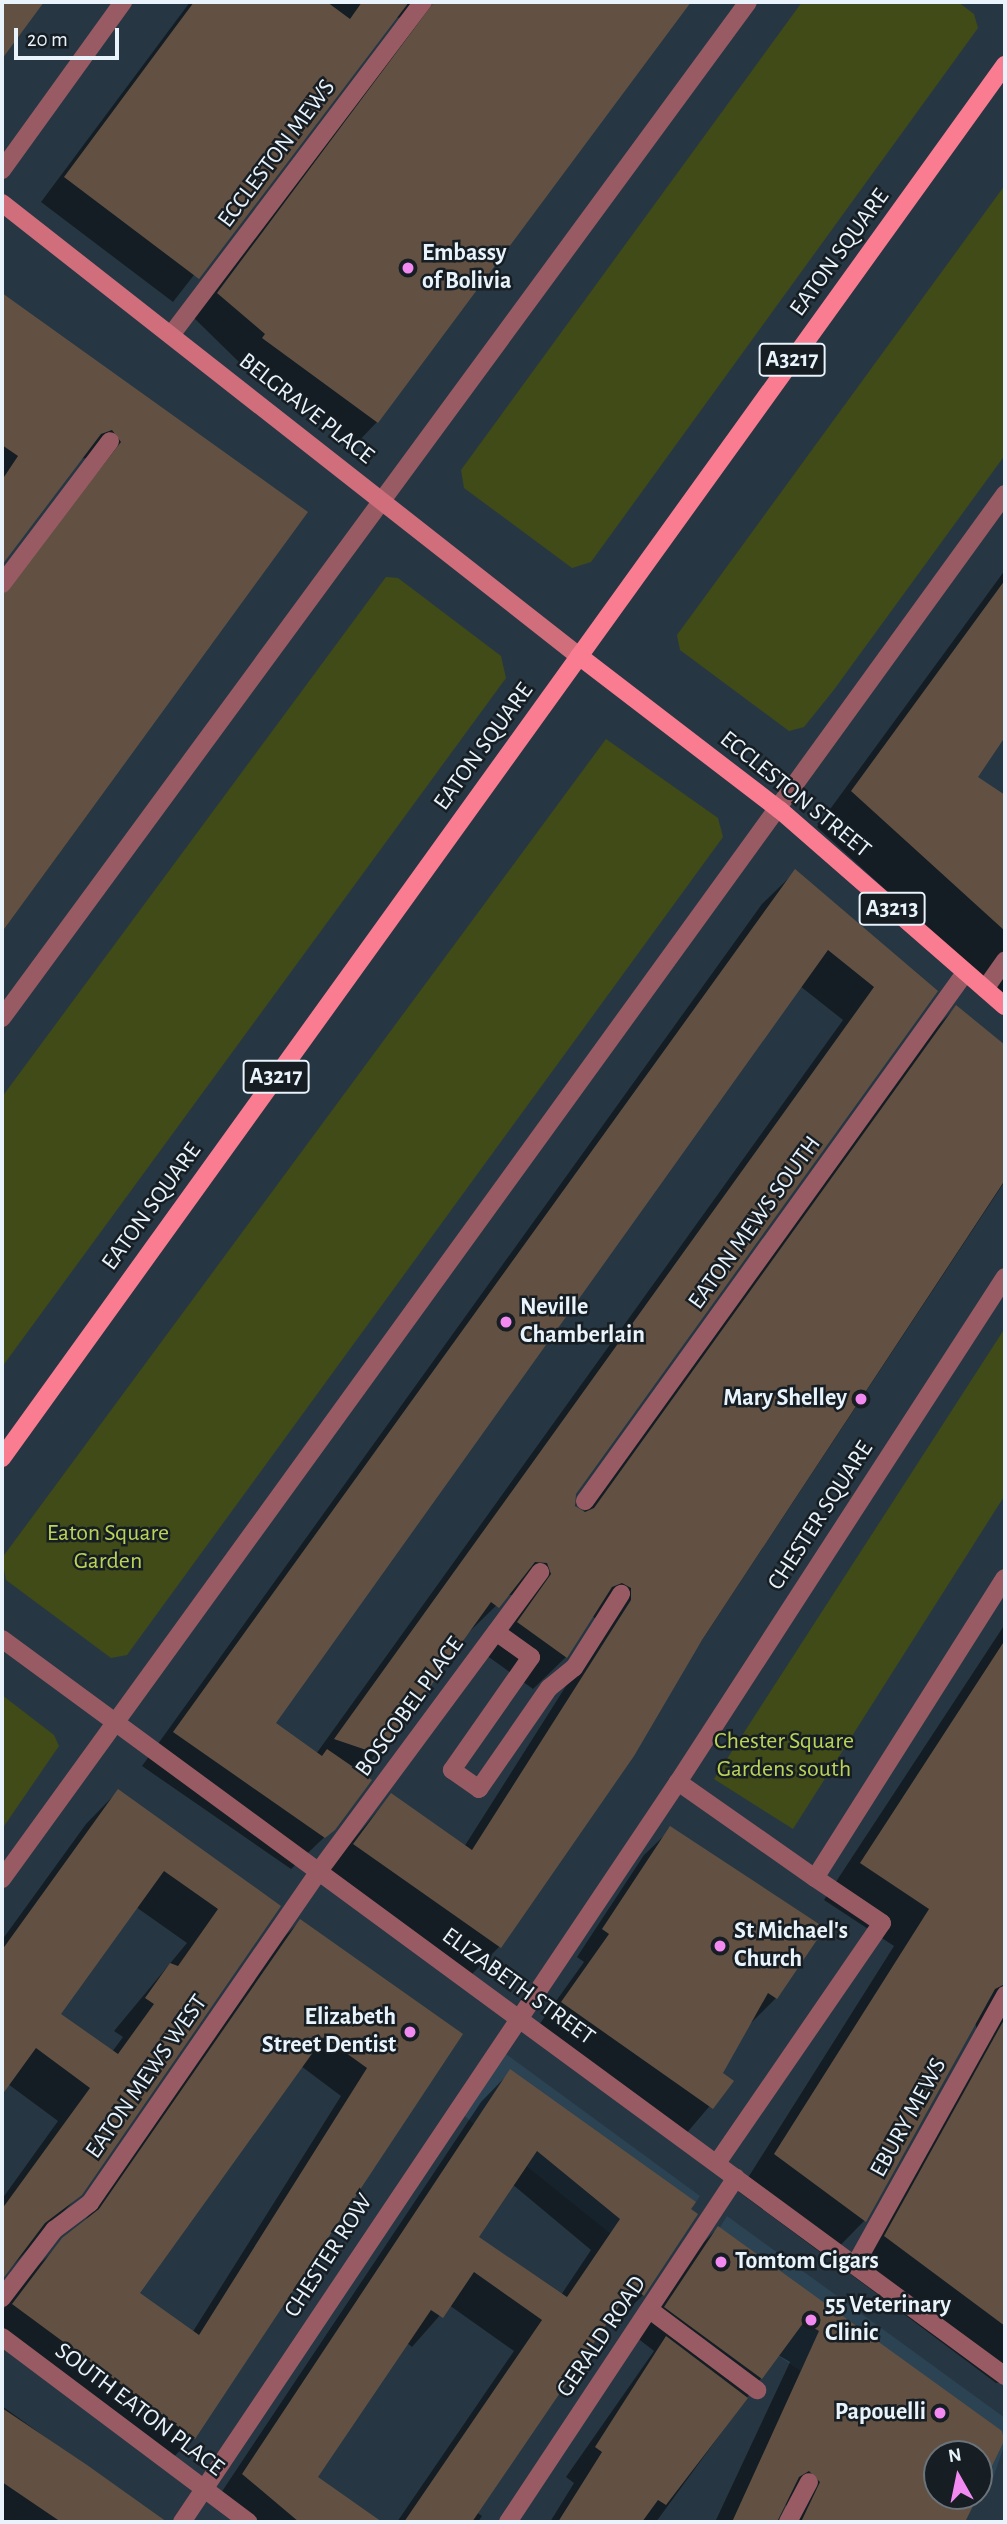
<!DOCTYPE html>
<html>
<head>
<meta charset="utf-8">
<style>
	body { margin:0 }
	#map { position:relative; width:1007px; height:2524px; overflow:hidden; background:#263743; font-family:"Alegreya Sans",sans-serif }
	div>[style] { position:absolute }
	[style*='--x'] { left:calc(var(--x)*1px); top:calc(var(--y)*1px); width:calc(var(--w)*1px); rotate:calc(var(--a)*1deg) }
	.built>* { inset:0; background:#2c4353 }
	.green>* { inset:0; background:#414b18 }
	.shadow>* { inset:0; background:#0007 }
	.building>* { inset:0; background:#625143 }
	.service>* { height:18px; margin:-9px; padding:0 9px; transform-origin:9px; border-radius:9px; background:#995b63 }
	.minor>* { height:18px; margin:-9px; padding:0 9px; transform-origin:9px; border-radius:9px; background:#995b63 }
	.secondary>* { height:18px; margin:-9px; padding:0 9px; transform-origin:9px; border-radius:9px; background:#d06e7c }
	.primary>* { height:18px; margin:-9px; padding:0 9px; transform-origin:9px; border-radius:9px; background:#fa7c90 }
	.dots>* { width:19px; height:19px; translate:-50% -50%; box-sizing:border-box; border:4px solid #161d23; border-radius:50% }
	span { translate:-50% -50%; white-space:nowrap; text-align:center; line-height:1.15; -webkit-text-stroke:5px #161d23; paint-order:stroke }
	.shield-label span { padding:2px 5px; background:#161d23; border:2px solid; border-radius:5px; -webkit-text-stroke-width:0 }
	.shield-label { font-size:23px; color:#e9f3fb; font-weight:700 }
	.street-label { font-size:24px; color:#e9f3fb }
	.poi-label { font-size:24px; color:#e9f3fb; font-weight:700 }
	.left { translate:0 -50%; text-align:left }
	.right { translate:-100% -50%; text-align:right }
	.park-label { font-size:24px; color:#bbd356 }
	.frame { position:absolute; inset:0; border:4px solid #e9f3fb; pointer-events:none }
	.north { position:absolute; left:923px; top:2440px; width:70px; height:70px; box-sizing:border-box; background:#161d23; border:2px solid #6a7379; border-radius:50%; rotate:351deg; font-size:19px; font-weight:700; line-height:28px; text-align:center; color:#e9f3fb }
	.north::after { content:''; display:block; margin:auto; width:24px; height:32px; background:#f38af2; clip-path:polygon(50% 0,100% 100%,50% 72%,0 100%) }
	.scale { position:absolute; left:14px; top:28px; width:105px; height:32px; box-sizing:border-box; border:4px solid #e9f3fb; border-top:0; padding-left:9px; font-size:21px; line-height:24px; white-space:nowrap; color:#e9f3fb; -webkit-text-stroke:5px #161d23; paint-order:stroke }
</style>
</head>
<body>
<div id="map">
	<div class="built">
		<div style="clip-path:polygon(506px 2054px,700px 2196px,652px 2267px,463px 2115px)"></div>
		<div style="clip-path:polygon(727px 2216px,1005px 2418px,1005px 2443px,989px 2490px,979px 2484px,979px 2454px,919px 2451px,681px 2290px)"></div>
	</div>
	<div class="green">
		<div style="clip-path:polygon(802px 2px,958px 2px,974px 14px,978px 28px,591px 562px,572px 568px,464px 488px,461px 470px)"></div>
		<div style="clip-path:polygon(1005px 185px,1005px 455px,833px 691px,804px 727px,789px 731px,680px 650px,677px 635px)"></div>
		<div style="clip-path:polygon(386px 577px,398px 578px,501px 656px,506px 678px,2px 1367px,2px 1097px)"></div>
		<div style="clip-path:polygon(606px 739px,718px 818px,723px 837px,127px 1655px,111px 1658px,6px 1580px,2px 1558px)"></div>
		<div style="clip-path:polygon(1005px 1328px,1005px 1495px,793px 1829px,714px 1779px)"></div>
		<div style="clip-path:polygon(2px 1695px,54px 1735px,59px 1746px,2px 1829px)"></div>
	</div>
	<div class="shadow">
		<div style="clip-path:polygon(190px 2px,685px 2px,377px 422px,353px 447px,240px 363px,194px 318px,407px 17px,394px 18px,173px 302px,41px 202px)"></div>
		<div style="clip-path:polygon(2px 295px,306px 512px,2px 932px,2px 594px,92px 457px,80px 459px,2px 563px)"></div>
		<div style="clip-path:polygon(1005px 570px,1005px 733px,976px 777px,1005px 797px,1005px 999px,817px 827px)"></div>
		<div style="clip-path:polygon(evenodd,795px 872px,936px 991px,574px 1494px,576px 1512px,585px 1511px,924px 1040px,956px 1007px,1005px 1047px,1005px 1181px,500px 1946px,467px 1979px,322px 1877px,391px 1795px,464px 1847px,599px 1634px,599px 1621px,592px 1616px,566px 1657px,533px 1689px,486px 1655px,515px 1595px,507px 1595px,463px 1638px,360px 1774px,333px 1829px,291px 1869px,142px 1766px,762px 904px,795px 872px,800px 986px,843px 1020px,316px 1754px,273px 1723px,800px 986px)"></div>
		<div style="clip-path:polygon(1005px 1624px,1005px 2382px,996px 2383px,849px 2273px,979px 2038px,975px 2022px,864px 2221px,828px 2258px,739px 2192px,894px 1946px,824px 1900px)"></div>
		<div style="clip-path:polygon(evenodd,118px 1791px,279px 1906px,80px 2194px,2px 2277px,2px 2199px,58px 2121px,8px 2084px,2px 2092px,2px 1940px,86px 1824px,118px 1791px,136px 1907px,187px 1943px,114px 2031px,123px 2037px,112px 2052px,58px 2014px,136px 1907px)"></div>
		<div style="clip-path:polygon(671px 1829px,776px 1998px,749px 2025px,720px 2074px,731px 2081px,685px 2135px,536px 2029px,584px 1962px,577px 1957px,644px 1855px)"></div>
		<div style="clip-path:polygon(evenodd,300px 1921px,461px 2034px,193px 2437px,166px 2465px,2px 2342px,2px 2311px,35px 2268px,82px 2225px,273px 1948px,300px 1921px,301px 2066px,341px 2096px,192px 2333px,137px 2294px,301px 2066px)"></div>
		<div style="clip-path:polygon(evenodd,510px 2072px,696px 2215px,643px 2295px,613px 2325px,607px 2320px,476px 2512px,482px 2516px,478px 2522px,397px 2522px,514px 2351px,449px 2305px,412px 2347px,407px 2343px,315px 2478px,379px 2522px,236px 2522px,213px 2505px,481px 2102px,510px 2072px,512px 2184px,591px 2250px,561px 2295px,476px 2237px,512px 2184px)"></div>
		<div style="clip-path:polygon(718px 2228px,996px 2428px,979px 2490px,979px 2454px,937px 2454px,937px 2496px,976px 2496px,964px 2522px,788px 2522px,786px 2504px,778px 2522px,715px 2522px,790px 2362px,778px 2355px,656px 2522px,550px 2522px,574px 2483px,566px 2477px,654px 2351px,636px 2337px,688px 2258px)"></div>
		<div style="clip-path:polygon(2px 2406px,145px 2509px,136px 2522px,2px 2522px)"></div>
	</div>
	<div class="building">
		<div style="clip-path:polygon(2px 2px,44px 2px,2px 59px)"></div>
		<div style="clip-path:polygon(194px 2px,327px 2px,350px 19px,362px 2px,409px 2px,199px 279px,64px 177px)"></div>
		<div style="clip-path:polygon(434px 2px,691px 2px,378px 423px,262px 338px,265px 334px,217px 293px)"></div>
		<div style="clip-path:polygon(2px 293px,308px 512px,2px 932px,2px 595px,121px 442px,112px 430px,101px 434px,2px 565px,2px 480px,18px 456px,2px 445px)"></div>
		<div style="clip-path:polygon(1005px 580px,1005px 737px,978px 777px,1005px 795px,1005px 931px,851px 791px)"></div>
		<div style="clip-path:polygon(795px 869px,938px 991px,576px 1494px,575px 1506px,585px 1512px,594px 1508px,956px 1005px,1005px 1045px,1005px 1180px,702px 1640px,634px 1756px,501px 1948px,353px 1844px,391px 1793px,472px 1850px,631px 1600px,631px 1588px,622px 1583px,612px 1587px,567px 1658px,517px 1622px,551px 1574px,547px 1563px,535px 1562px,499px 1608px,491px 1602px,381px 1755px,334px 1739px,874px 987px,828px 950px,276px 1723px,322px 1756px,327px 1749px,372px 1780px,335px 1830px,325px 1838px,173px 1732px)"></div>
		<div style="clip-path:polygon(1005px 1640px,1005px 1984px,995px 1989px,866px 2222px,774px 2154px,929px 1909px,860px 1863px)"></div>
		<div style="clip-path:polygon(evenodd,118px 1789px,281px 1906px,82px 2195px,45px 2223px,2px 2280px,2px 2209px,90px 2088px,36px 2048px,2px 2095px,2px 1950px,118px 1789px,164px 1871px,218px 1909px,178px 1966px,170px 1963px,145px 1998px,154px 2004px,118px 2054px,61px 2014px,164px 1871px)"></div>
		<div style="clip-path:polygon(670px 1826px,825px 1928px,777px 1999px,768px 1993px,723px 2073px,734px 2081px,713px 2109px,561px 2002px,609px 1934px,602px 1929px)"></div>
		<div style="clip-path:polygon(evenodd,300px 1919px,463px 2034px,195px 2439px,12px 2304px,62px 2238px,99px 2209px,300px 1919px,324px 2037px,367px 2068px,199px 2335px,140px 2293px,324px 2037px)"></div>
		<div style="clip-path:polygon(1005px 2018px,1005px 2326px,884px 2236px)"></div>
		<div style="clip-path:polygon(evenodd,510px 2069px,696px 2202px,691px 2209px,698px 2214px,644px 2296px,632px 2287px,472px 2522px,404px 2522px,542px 2320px,474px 2272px,443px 2318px,431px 2310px,318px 2477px,382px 2522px,299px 2522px,242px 2474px,510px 2069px,537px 2151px,620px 2219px,567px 2297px,479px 2237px,537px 2151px)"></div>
		<div style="clip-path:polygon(718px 2226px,1002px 2431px,1004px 2441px,979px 2493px,979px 2454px,937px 2454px,937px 2496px,978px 2496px,965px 2522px,801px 2522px,820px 2482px,809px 2471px,799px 2477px,777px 2522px,732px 2522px,819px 2331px,804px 2322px,762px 2379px,664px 2307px)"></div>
		<div style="clip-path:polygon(666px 2336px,748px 2398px,666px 2505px,658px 2500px,642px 2522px,558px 2522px,602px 2452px,595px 2447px)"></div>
		<div style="clip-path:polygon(2px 2408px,87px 2465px,167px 2522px,61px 2522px,2px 2482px)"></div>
	</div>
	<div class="service">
		<div style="--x:2;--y:584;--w:179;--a:-52.9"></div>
		<div style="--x:496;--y:1632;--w:43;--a:35.5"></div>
		<div style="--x:531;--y:1657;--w:138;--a:125"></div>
		<div style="--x:452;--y:1770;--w:33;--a:35"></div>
		<div style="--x:479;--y:1789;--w:123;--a:-55.3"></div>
		<div style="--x:549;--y:1688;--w:32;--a:-39"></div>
		<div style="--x:574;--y:1668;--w:88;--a:-57.6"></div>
	</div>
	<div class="minor">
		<div style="--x:2;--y:170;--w:207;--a:-54.2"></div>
		<div style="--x:171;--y:335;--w:418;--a:-52.9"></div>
		<div style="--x:985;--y:989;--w:35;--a:-55"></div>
		<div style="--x:2;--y:1018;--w:1260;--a:-53.71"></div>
		<div style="--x:1005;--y:1277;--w:602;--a:122.92"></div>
		<div style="--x:678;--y:1782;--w:167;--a:35"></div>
		<div style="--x:815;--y:1878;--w:355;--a:-57.7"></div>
		<div style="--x:585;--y:1501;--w:651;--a:-54.26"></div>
		<div style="--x:2;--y:1639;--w:1245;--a:36.31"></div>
		<div style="--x:2;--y:1879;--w:1710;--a:-54.09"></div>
		<div style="--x:717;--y:2163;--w:291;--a:-55.5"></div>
		<div style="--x:882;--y:1923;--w:81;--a:-146.1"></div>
		<div style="--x:855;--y:2265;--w:309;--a:-60.9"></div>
		<div style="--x:2;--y:2298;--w:86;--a:-52.6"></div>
		<div style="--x:54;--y:2230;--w:45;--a:-36.9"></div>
		<div style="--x:90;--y:2203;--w:403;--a:-55.4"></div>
		<div style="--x:319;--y:1871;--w:372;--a:-53.5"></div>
		<div style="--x:650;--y:2310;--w:134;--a:36.8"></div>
		<div style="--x:2;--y:2337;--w:308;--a:36.9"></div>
		<div style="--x:182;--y:2522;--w:891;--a:-56.17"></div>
		<div style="--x:508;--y:2522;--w:413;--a:-56.5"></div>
		<div style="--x:788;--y:2522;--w:45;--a:-62.3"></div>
	</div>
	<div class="secondary">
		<div style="--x:2;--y:203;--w:734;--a:38.14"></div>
	</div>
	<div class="primary">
		<div style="--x:579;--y:656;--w:253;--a:37.5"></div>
		<div style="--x:780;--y:810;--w:298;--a:41.1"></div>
		<div style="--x:2;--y:1458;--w:1717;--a:-54.25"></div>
	</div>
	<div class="dots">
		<div style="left:408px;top:268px;background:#f38af2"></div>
		<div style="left:506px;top:1322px;background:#f38af2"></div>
		<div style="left:861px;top:1399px;background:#f38af2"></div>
		<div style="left:720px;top:1946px;background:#f38af2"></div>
		<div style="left:410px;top:2032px;background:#f38af2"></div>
		<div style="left:721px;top:2262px;background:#f38af2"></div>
		<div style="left:811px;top:2320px;background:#f38af2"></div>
		<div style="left:940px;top:2413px;background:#f38af2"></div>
	</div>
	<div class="shield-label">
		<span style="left:792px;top:360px">A3217</span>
		<span style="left:892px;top:909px">A3213</span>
		<span style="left:276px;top:1077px">A3217</span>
	</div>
	<div class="street-label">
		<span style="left:277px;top:154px;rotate:-53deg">ECCLESTON MEWS</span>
		<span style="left:840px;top:253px;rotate:-54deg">EATON SQUARE</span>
		<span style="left:306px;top:409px;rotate:38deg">BELGRAVE PLACE</span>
		<span style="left:484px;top:747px;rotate:-54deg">EATON SQUARE</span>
		<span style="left:795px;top:795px;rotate:39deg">ECCLESTON STREET</span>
		<span style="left:152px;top:1207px;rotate:-54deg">EATON SQUARE</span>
		<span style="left:755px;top:1223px;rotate:-54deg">EATON MEWS SOUTH</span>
		<span style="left:821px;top:1516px;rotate:-57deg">CHESTER SQUARE</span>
		<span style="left:410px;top:1707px;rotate:-54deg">BOSCOBEL PLACE</span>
		<span style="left:518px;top:1987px;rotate:36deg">ELIZABETH STREET</span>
		<span style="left:147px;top:2077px;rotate:-55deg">EATON MEWS WEST</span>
		<span style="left:909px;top:2118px;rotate:-61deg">EBURY MEWS</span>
		<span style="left:329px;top:2256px;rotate:-57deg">CHESTER ROW</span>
		<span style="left:602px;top:2337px;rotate:-56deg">GERALD ROAD</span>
		<span style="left:139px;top:2410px;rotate:37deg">SOUTH EATON PLACE</span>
	</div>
	<div class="poi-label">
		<span class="left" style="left:422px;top:268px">Embassy<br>of Bolivia</span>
		<span class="left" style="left:520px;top:1322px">Neville<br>Chamberlain</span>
		<span class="right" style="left:847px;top:1399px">Mary Shelley</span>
		<span class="left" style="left:734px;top:1946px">St Michael's<br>Church</span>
		<span class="right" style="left:396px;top:2032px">Elizabeth<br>Street Dentist</span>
		<span class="left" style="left:735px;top:2262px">Tomtom Cigars</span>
		<span class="left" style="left:825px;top:2320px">55 Veterinary<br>Clinic</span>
		<span class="right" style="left:926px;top:2413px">Papouelli</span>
	</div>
	<div class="park-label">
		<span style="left:108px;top:1548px">Eaton Square<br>Garden</span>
		<span style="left:784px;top:1756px">Chester Square<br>Gardens south</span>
	</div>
	<div class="frame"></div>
	<div class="north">N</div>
	<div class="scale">20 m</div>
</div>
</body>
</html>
